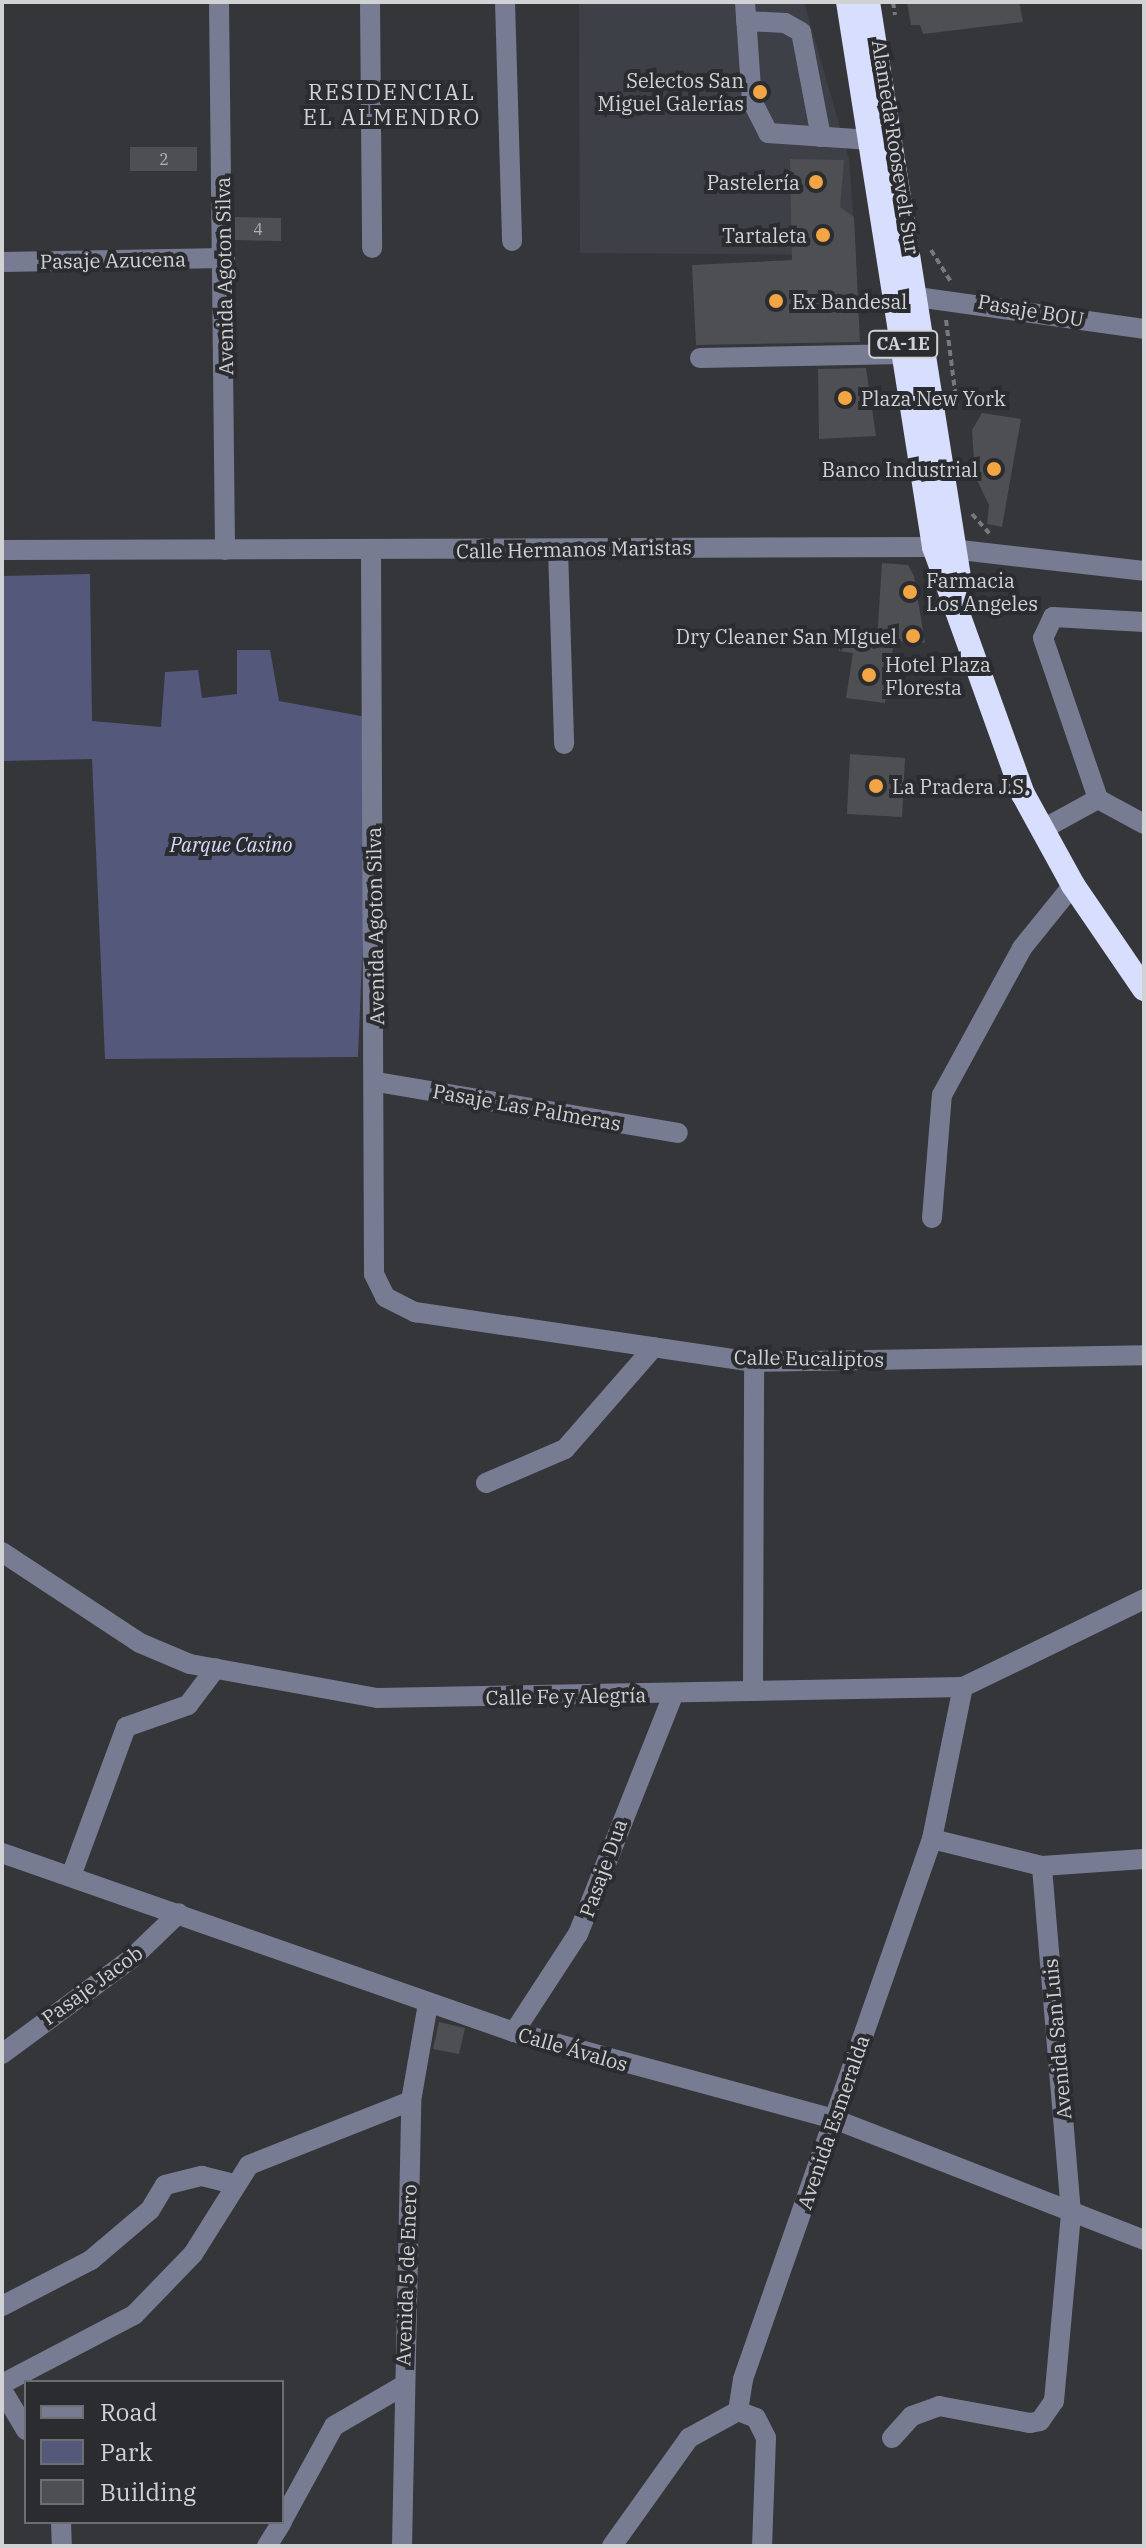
<!DOCTYPE html>
<html>
<head>
<meta charset="utf-8">
<style>
	body { margin:0 }
	#map { position:relative; width:1146px; height:2548px; overflow:hidden; background:#353639; font-family:"IBM Plex Serif",serif }
	div>[style] { position:absolute }
	[style*='--x'] { left:calc(var(--x)*1px); top:calc(var(--y)*1px); width:calc(var(--w)*1px); rotate:calc(var(--a)*1deg) }
	.built>* { inset:0; background:#3e4048 }
	.green>* { inset:0; background:#54597b }
	.building>* { inset:0; background:#4e4f52 }
	.path>* { height:4px; margin-top:-2px; transform-origin:0; background:repeating-linear-gradient(90deg,#78797b 0 6px,transparent 0 10px) }
	.minor>* { height:20px; margin:-10px; padding:0 10px; transform-origin:10px; border-radius:10px; background:#787c92 }
	.highway>* { height:24px; margin:-12px; padding:0 12px; transform-origin:12px; border-radius:12px; background:#d8defe }
	.dots>* { width:22px; height:22px; translate:-50% -50%; box-sizing:border-box; border:4px solid #2b2c2f; border-radius:50% }
	span { translate:-50% -50%; white-space:nowrap; text-align:center; line-height:1.15; -webkit-text-stroke:8px #2b2c2f; paint-order:stroke }
	.number-label { font-size:16px; color:#b0b1b4 }
	.number-label span { -webkit-text-stroke-width:0 }
	.shield-label span { padding:2px 6px; background:#2b2c2f; border:2px solid; border-radius:6px; -webkit-text-stroke-width:0 }
	.shield-label { font-size:18px; color:#d1d2d4; font-weight:700 }
	.poi-label { font-size:20px; color:#d1d2d4 }
	.right { translate:-100% -50%; text-align:right }
	.left { translate:0 -50%; text-align:left }
	.street-label { font-size:20px; color:#d1d2d4 }
	.park-label { font-size:20px; color:#d8ddfb; font-style:italic }
	.neighbourhood-label { font-size:22px; color:#d1d2d4; letter-spacing:2px }
	.frame { position:absolute; inset:0; border:4px solid #d1d2d4; pointer-events:none }
	.legend { position:absolute; left:24px; top:2380px; width:260px; height:144px; box-sizing:border-box; background:#2b2c2f; border:2px solid #6d6e71; margin:0; padding:10px 14px; list-style:none; font-size:24px; color:#d1d2d4 }
	.legend li { display:flex; align-items:center; gap:16px; height:40px }
	.legend b { width:40px; border:2px solid #6d6e71 }
</style>
</head>
<body>
<div id="map">
	<div class="built">
		<div style="clip-path:polygon(579px 2px,804px 2px,849px 159px,856px 255px,580px 253px)"></div>
	</div>
	<div class="green">
		<div style="clip-path:polygon(90px 574px,92px 721px,161px 727px,165px 672px,198px 670px,202px 698px,237px 694px,237px 650px,270px 650px,279px 701px,372px 718px,358px 1057px,105px 1059px,92px 759px,2px 761px,2px 576px)"></div>
	</div>
	<div class="building">
		<div style="clip-path:polygon(907px 2px,1019px 2px,1023px 22px,923px 34px,920px 25px,911px 25px)"></div>
		<div style="clip-path:polygon(130px 147px,197px 147px,197px 171px,130px 171px)"></div>
		<div style="clip-path:polygon(790px 159px,844px 160px,840px 207px,854px 217px,860px 342px,696px 345px,692px 265px,792px 260px)"></div>
		<div style="clip-path:polygon(235px 217px,281px 218px,281px 241px,235px 240px)"></div>
		<div style="clip-path:polygon(866px 368px,876px 436px,819px 439px,818px 369px)"></div>
		<div style="clip-path:polygon(982px 413px,1021px 419px,1002px 527px,987px 524px,989px 505px,975px 476px,972px 430px)"></div>
		<div style="clip-path:polygon(882px 563px,908px 565px,914px 576px,925px 643px,894px 641px,885px 703px,846px 698px,853px 653px,839px 651px,842px 633px,877px 640px)"></div>
		<div style="clip-path:polygon(850px 754px,905px 758px,902px 817px,847px 814px)"></div>
		<div style="clip-path:polygon(439px 2022px,465px 2028px,459px 2054px,433px 2049px)"></div>
	</div>
	<div class="path">
		<div style="--x:893;--y:2;--w:13;--a:81"></div>
		<div style="--x:931;--y:250;--w:40;--a:58"></div>
		<div style="--x:946;--y:320;--w:88;--a:82.8"></div>
		<div style="--x:972;--y:514;--w:27;--a:48"></div>
	</div>
	<div class="minor">
		<div style="--x:219;--y:2;--w:548;--a:89.37"></div>
		<div style="--x:370;--y:2;--w:246;--a:89.5"></div>
		<div style="--x:505;--y:2;--w:239;--a:88.3"></div>
		<div style="--x:745;--y:2;--w:99;--a:86"></div>
		<div style="--x:752;--y:101;--w:36;--a:63"></div>
		<div style="--x:768;--y:133;--w:103;--a:3.9"></div>
		<div style="--x:746;--y:21;--w:39;--a:3"></div>
		<div style="--x:785;--y:23;--w:18;--a:29"></div>
		<div style="--x:801;--y:32;--w:107;--a:79.2"></div>
		<div style="--x:2;--y:262;--w:223;--a:-1"></div>
		<div style="--x:917;--y:297;--w:229;--a:8"></div>
		<div style="--x:700;--y:358;--w:205;--a:-1.1"></div>
		<div style="--x:558;--y:549;--w:195;--a:88.2"></div>
		<div style="--x:2;--y:550;--w:932;--a:-0.18"></div>
		<div style="--x:934;--y:547;--w:211;--a:6.5"></div>
		<div style="--x:371;--y:552;--w:722;--a:89.76"></div>
		<div style="--x:374;--y:1274;--w:25;--a:64"></div>
		<div style="--x:385;--y:1297;--w:34;--a:27"></div>
		<div style="--x:415;--y:1312;--w:343;--a:8.4"></div>
		<div style="--x:754;--y:1362;--w:390;--a:-1"></div>
		<div style="--x:1144;--y:622;--w:91;--a:-176.9"></div>
		<div style="--x:1053;--y:617;--w:23;--a:115"></div>
		<div style="--x:1043;--y:638;--w:170;--a:71.1"></div>
		<div style="--x:1098;--y:799;--w:52;--a:28.5"></div>
		<div style="--x:1043;--y:829;--w:63;--a:-28.6"></div>
		<div style="--x:377;--y:1082;--w:305;--a:9.6"></div>
		<div style="--x:932;--y:1218;--w:123;--a:-85.4"></div>
		<div style="--x:942;--y:1095;--w:167;--a:-61.4"></div>
		<div style="--x:1022;--y:948;--w:81;--a:-51"></div>
		<div style="--x:486;--y:1483;--w:86;--a:-23.3"></div>
		<div style="--x:565;--y:1449;--w:135;--a:-48.9"></div>
		<div style="--x:2;--y:1552;--w:165;--a:33.4"></div>
		<div style="--x:140;--y:1643;--w:54;--a:22.8"></div>
		<div style="--x:190;--y:1664;--w:190;--a:10.3"></div>
		<div style="--x:377;--y:1698;--w:586;--a:-1.08"></div>
		<div style="--x:963;--y:1687;--w:201;--a:-25.9"></div>
		<div style="--x:753;--y:1689;--w:327;--a:-89.8"></div>
		<div style="--x:932;--y:1839;--w:113;--a:13.8"></div>
		<div style="--x:1042;--y:1866;--w:102;--a:-3.9"></div>
		<div style="--x:2;--y:1853;--w:542;--a:19.27"></div>
		<div style="--x:514;--y:2032;--w:332;--a:15.2"></div>
		<div style="--x:834;--y:2119;--w:333;--a:21.3"></div>
		<div style="--x:71;--y:1876;--w:159;--a:-69.7"></div>
		<div style="--x:126;--y:1727;--w:66;--a:-19.5"></div>
		<div style="--x:188;--y:1705;--w:46;--a:-52.9"></div>
		<div style="--x:514;--y:2032;--w:117;--a:-56.9"></div>
		<div style="--x:578;--y:1934;--w:257;--a:-68.3"></div>
		<div style="--x:2;--y:2054;--w:160;--a:-36.4"></div>
		<div style="--x:131;--y:1959;--w:66;--a:-43.8"></div>
		<div style="--x:2;--y:2306;--w:100;--a:-27.3"></div>
		<div style="--x:91;--y:2260;--w:77;--a:-40.3"></div>
		<div style="--x:150;--y:2210;--w:29;--a:-59"></div>
		<div style="--x:165;--y:2185;--w:38;--a:-14"></div>
		<div style="--x:202;--y:2176;--w:34;--a:14"></div>
		<div style="--x:2;--y:2384;--w:149;--a:-27.6"></div>
		<div style="--x:134;--y:2315;--w:85;--a:-46"></div>
		<div style="--x:193;--y:2254;--w:105;--a:-57.8"></div>
		<div style="--x:249;--y:2165;--w:174;--a:-21.6"></div>
		<div style="--x:2;--y:2390;--w:47;--a:59"></div>
		<div style="--x:738;--y:2411;--w:32;--a:-81"></div>
		<div style="--x:743;--y:2379;--w:572;--a:-70.71"></div>
		<div style="--x:932;--y:1839;--w:155;--a:-78.5"></div>
		<div style="--x:738;--y:2411;--w:19;--a:21"></div>
		<div style="--x:756;--y:2418;--w:22;--a:63"></div>
		<div style="--x:766;--y:2438;--w:108;--a:92.1"></div>
		<div style="--x:892;--y:2438;--w:30;--a:-48"></div>
		<div style="--x:912;--y:2416;--w:29;--a:-20"></div>
		<div style="--x:939;--y:2406;--w:93;--a:10.6"></div>
		<div style="--x:1030;--y:2423;--w:10;--a:-11"></div>
		<div style="--x:1040;--y:2421;--w:24;--a:-55"></div>
		<div style="--x:1054;--y:2401;--w:189;--a:-84.8"></div>
		<div style="--x:1071;--y:2213;--w:348;--a:-94.8"></div>
		<div style="--x:282;--y:2521;--w:108;--a:-61.3"></div>
		<div style="--x:334;--y:2426;--w:78;--a:-30.2"></div>
		<div style="--x:61;--y:2522;--w:24;--a:88"></div>
		<div style="--x:267;--y:2546;--w:28;--a:-58"></div>
		<div style="--x:402;--y:2546;--w:445;--a:-88.8"></div>
		<div style="--x:411;--y:2101;--w:98;--a:-80.1"></div>
		<div style="--x:612;--y:2546;--w:133;--a:-54.5"></div>
		<div style="--x:689;--y:2438;--w:56;--a:-28.9"></div>
	</div>
	<div class="highway">
		<div style="--x:848;--y:2;--w:552;--a:81.03"></div>
		<div style="--x:934;--y:547;--w:263;--a:70.2"></div>
		<div style="--x:1023;--y:794;--w:104;--a:61.2"></div>
		<div style="--x:1073;--y:885;--w:126;--a:55.7"></div>
		<div style="--x:868;--y:2;--w:601;--a:81.01"></div>
	</div>
	<div class="dots">
		<div style="left:760px;top:92px;background:#f3a443"></div>
		<div style="left:816px;top:182px;background:#f3a443"></div>
		<div style="left:823px;top:235px;background:#f3a443"></div>
		<div style="left:776px;top:301px;background:#f3a443"></div>
		<div style="left:845px;top:398px;background:#f3a443"></div>
		<div style="left:994px;top:469px;background:#f3a443"></div>
		<div style="left:910px;top:592px;background:#f3a443"></div>
		<div style="left:913px;top:636px;background:#f3a443"></div>
		<div style="left:869px;top:675px;background:#f3a443"></div>
		<div style="left:876px;top:786px;background:#f3a443"></div>
	</div>
	<div class="number-label">
		<span style="left:164px;top:159px">2</span>
		<span style="left:258px;top:229px">4</span>
	</div>
	<div class="shield-label">
		<span style="left:903px;top:344px">CA-1E</span>
	</div>
	<div class="poi-label">
		<span class="right" style="left:744px;top:92px">Selectos San<br>Miguel Galerías</span>
		<span class="right" style="left:800px;top:182px">Pastelería</span>
		<span class="right" style="left:807px;top:235px">Tartaleta</span>
		<span class="left" style="left:792px;top:301px">Ex Bandesal</span>
		<span class="left" style="left:861px;top:398px">Plaza New York</span>
		<span class="right" style="left:978px;top:469px">Banco Industrial</span>
		<span class="left" style="left:926px;top:592px">Farmacia<br>Los Angeles</span>
		<span class="right" style="left:897px;top:636px">Dry Cleaner San MIguel</span>
		<span class="left" style="left:885px;top:676px">Hotel Plaza<br>Floresta</span>
		<span class="left" style="left:892px;top:786px">La Pradera J.S.</span>
	</div>
	<div class="street-label">
		<span style="left:896px;top:147px;rotate:81deg">Alameda Roosevelt Sur</span>
		<span style="left:113px;top:260px;rotate:-1deg">Pasaje Azucena</span>
		<span style="left:224px;top:276px;rotate:-91deg">Avenida Agoton Silva</span>
		<span style="left:1031px;top:310px;rotate:10deg">Pasaje BOU</span>
		<span style="left:574px;top:549px;rotate:-1deg">Calle Hermanos Maristas</span>
		<span style="left:375px;top:926px;rotate:-91deg">Avenida Agoton Silva</span>
		<span style="left:527px;top:1107px;rotate:10deg">Pasaje Las Palmeras</span>
		<span style="left:809px;top:1358px;rotate:1deg">Calle Eucaliptos</span>
		<span style="left:566px;top:1696px;rotate:-1deg">Calle Fe y Alegría</span>
		<span style="left:603px;top:1868px;rotate:-70deg">Pasaje Dua</span>
		<span style="left:92px;top:1985px;rotate:-36deg">Pasaje Jacob</span>
		<span style="left:1057px;top:2039px;rotate:-95deg">Avenida San Luis</span>
		<span style="left:573px;top:2049px;rotate:16deg">Calle Ávalos</span>
		<span style="left:833px;top:2122px;rotate:-71deg">Avenida Esmeralda</span>
		<span style="left:406px;top:2275px;rotate:-88deg">Avenida 5 de Enero</span>
	</div>
	<div class="park-label">
		<span style="left:231px;top:844px">Parque Casino</span>
	</div>
	<div class="neighbourhood-label">
		<span style="left:392px;top:104px">RESIDENCIAL<br>EL ALMENDRO</span>
	</div>
	<div class="frame"></div>
	<ul class="legend">
	<li><b style="height:10px;background:#787c92"></b>Road</li>
	<li><b style="height:22px;background:#54597b"></b>Park</li>
	<li><b style="height:22px;background:#4e4f52"></b>Building</li>
	</ul>
</div>
</body>
</html>
